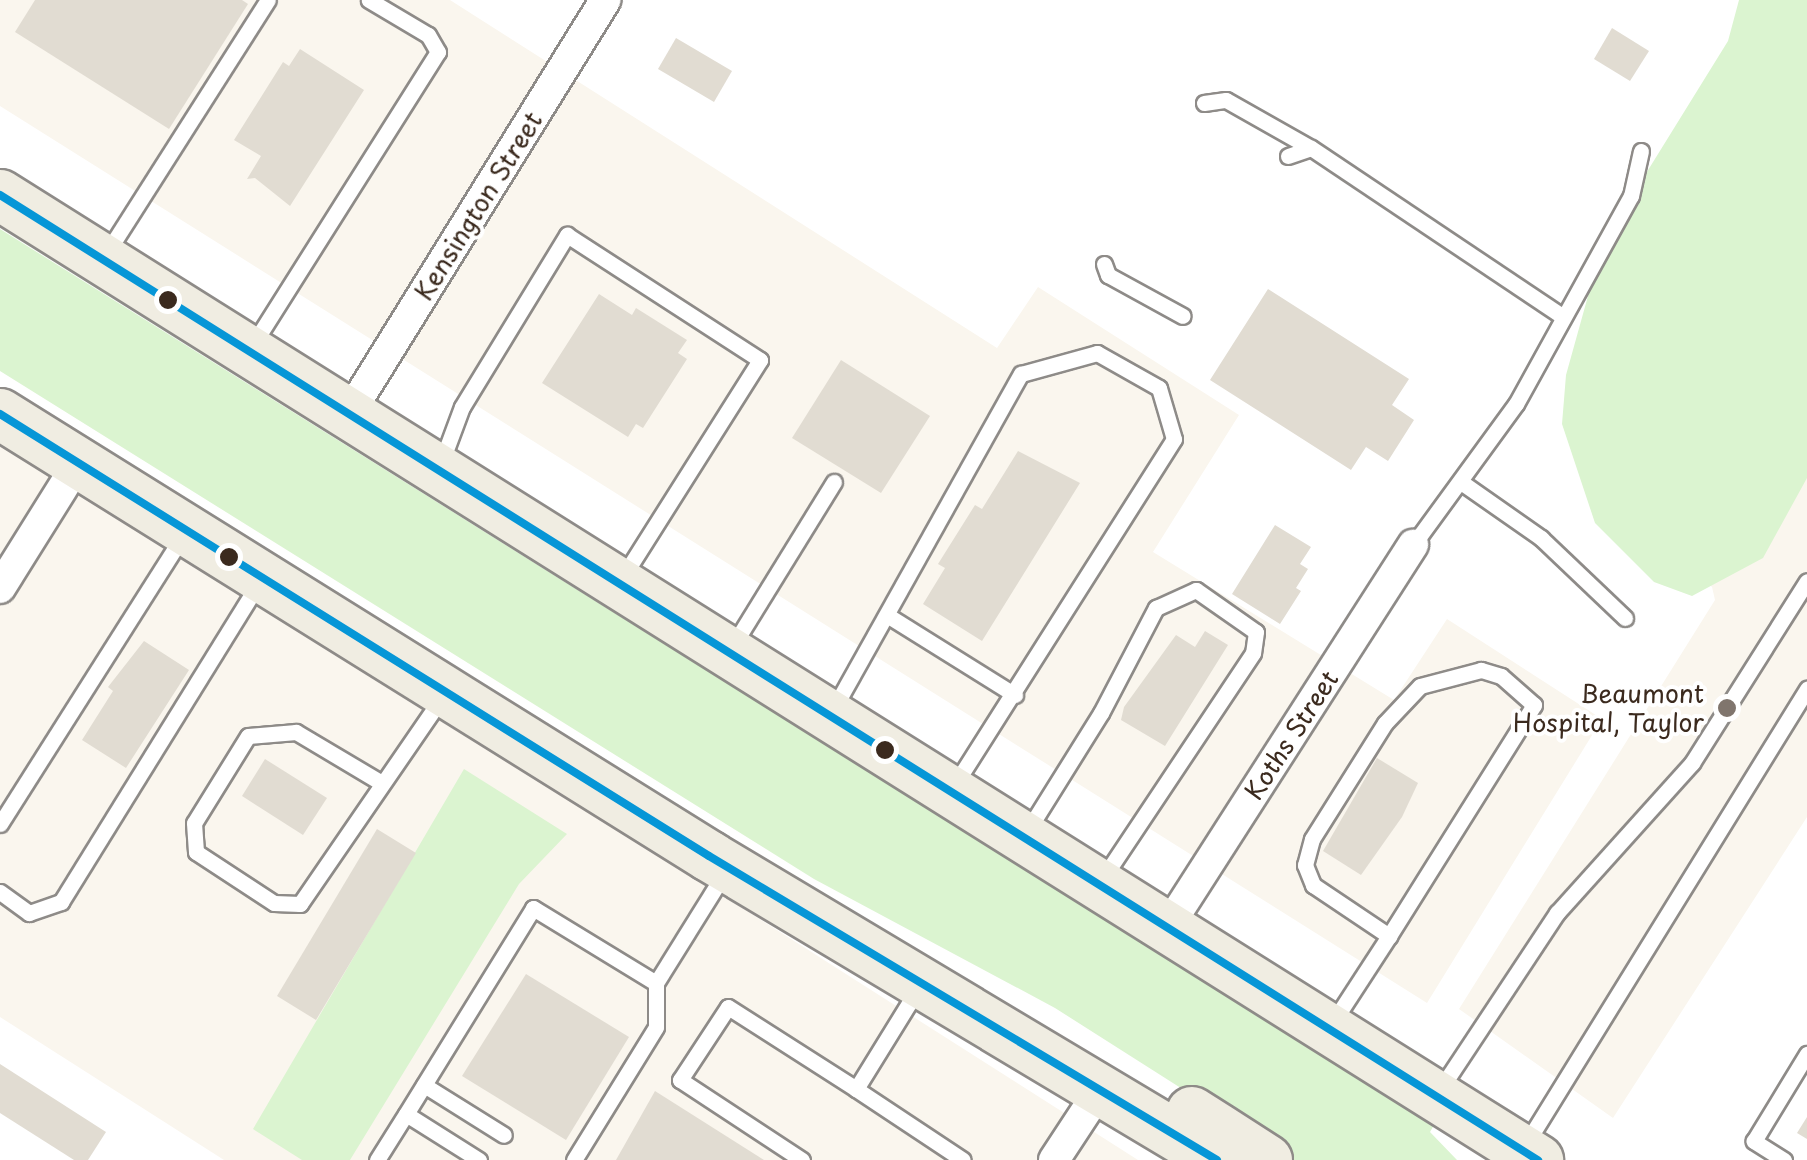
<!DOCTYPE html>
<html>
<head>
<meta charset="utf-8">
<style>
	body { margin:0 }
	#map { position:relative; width:1807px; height:1160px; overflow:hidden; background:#fff; font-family:"Playpen Sans",sans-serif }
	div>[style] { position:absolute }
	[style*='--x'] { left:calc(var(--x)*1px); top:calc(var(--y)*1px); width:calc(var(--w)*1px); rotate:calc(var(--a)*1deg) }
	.built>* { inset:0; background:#faf6ee }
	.green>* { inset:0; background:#dbf4d0 }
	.building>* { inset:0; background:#e1dcd2 }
	.roads { filter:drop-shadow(2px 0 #8e8b88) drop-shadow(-2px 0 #8e8b88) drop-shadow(0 2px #8e8b88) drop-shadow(0 -2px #8e8b88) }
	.lane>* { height:15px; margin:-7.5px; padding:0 7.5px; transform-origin:7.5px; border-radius:7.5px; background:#fff }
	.street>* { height:30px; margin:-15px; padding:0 15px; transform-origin:15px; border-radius:15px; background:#fff }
	.primary>* { height:50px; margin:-25px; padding:0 25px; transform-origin:25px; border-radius:25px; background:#f0ede2 }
	.bus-1>* { height:8px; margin:-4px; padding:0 4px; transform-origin:4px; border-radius:4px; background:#0696d7 }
	.dots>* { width:28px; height:28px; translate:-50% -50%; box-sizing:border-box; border:5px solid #fff; border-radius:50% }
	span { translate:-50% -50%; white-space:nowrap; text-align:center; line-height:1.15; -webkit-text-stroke:8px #fff; paint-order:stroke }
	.street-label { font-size:25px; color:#3b2a1e }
	.poi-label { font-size:25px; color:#3b2a1e }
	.right { translate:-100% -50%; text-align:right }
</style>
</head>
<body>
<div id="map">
	<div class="built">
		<div style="clip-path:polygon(0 0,450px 0,997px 348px,1038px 287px,1239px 415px,1153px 552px,1394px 700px,1447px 619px,1602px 719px,1427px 1003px,0 106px)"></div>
		<div style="clip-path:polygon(1807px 171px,1807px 817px,1613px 1118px,1459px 1009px,1715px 600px,1712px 587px,1598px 489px)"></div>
		<div style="clip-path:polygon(0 444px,331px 646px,1138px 1160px,224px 1160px,0 1017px)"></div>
	</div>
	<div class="green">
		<div style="clip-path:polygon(1739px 0,1807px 0,1807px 478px,1763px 558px,1692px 596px,1654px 582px,1595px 523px,1562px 424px,1566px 375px,1593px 278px,1645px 175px,1728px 41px)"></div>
		<div style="clip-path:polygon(0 229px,1434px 1125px,1430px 1132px,1457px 1160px,1294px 1160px,1055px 1008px,814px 879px,0 371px)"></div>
		<div style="clip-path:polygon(464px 769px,567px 834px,519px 884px,350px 1160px,302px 1160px,253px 1129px)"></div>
	</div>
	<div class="building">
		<div style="clip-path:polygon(35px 0,242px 0,248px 4px,169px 129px,15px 32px)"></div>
		<div style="clip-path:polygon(1612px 28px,1649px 51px,1630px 81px,1594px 59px)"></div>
		<div style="clip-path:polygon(676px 38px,732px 71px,714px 102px,658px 69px)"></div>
		<div style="clip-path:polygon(300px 49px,364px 90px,290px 206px,255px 178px,247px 179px,261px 156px,234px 140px,283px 62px,289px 66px)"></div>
		<div style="clip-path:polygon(1268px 289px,1409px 379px,1392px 405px,1414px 420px,1388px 461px,1366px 447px,1351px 470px,1210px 380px)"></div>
		<div style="clip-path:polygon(599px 294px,632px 315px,636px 308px,687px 340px,678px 353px,687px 359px,643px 428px,636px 424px,628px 437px,542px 383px)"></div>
		<div style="clip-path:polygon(841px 360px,930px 416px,881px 493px,792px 438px)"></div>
		<div style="clip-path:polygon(1018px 451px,1080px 483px,982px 641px,923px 604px,945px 568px,938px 564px,975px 505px,982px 509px)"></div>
		<div style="clip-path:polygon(1275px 525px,1311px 547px,1300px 564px,1308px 569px,1296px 588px,1301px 591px,1280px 624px,1232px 594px)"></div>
		<div style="clip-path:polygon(1205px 631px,1228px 645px,1165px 746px,1121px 720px,1124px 707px,1176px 635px,1195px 647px)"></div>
		<div style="clip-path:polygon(144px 641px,189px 670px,126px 768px,82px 740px,113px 691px,108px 687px)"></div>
		<div style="clip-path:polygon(1377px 758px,1418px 783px,1402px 817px,1361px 875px,1323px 851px)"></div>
		<div style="clip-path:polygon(265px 759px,327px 798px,303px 835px,242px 796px)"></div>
		<div style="clip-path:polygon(377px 829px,416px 853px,316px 1020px,277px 996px)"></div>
		<div style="clip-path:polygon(526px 974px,629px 1037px,566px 1140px,462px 1076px)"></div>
		<div style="clip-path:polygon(0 1064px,106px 1132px,88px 1160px,74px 1160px,0 1113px)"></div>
		<div style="clip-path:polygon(655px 1091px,764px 1160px,616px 1160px)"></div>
		<div style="clip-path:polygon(1807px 1117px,1807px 1139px,1797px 1133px)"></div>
	</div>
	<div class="roads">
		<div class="lane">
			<div style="--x:1204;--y:103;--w:22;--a:-8"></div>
			<div style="--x:1226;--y:100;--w:98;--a:29.5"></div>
			<div style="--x:1288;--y:156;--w:24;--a:-19"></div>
			<div style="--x:1311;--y:148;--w:303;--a:33.8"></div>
			<div style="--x:106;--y:254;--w:301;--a:-57.5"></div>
			<div style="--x:1104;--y:264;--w:12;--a:70"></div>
			<div style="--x:1108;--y:275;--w:85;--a:28.7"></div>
			<div style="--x:252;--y:346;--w:348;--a:-57.7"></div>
			<div style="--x:438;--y:52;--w:20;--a:-120"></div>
			<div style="--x:428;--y:35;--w:69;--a:-149.3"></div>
			<div style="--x:440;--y:466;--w:63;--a:-69.6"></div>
			<div style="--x:462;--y:407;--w:202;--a:-58.6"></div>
			<div style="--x:567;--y:235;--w:230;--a:32.9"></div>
			<div style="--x:760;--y:360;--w:258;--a:122.3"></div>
			<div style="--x:1461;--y:482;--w:98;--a:35"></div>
			<div style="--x:1541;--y:538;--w:116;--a:43.6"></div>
			<div style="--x:1413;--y:545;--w:175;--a:-53.9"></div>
			<div style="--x:1516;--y:404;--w:238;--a:-61.1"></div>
			<div style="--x:1631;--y:196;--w:46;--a:-77.5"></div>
			<div style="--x:887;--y:615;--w:151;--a:32"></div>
			<div style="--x:732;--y:647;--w:194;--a:-58.3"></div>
			<div style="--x:834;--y:708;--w:383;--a:-60.8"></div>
			<div style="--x:1021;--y:374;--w:79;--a:-15.4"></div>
			<div style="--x:1097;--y:353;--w:71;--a:29.4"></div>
			<div style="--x:1159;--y:388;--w:53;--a:73.6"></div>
			<div style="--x:1174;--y:439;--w:411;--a:122.4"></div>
			<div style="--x:380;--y:782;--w:98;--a:-149.2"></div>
			<div style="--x:296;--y:732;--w:48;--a:175.2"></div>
			<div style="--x:248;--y:736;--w:102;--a:121.8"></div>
			<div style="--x:194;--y:823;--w:29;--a:86"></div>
			<div style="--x:196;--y:852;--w:93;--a:33.2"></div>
			<div style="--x:274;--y:903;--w:26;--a:2"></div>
			<div style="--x:300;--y:904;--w:249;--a:-55.5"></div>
			<div style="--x:0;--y:824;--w:343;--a:-57.6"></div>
			<div style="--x:1026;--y:833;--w:142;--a:-58"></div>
			<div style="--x:1101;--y:713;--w:119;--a:-62.4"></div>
			<div style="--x:1156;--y:608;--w:44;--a:-24.2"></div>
			<div style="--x:1196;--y:590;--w:73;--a:35"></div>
			<div style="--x:1256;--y:632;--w:21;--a:98"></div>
			<div style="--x:1253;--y:653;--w:272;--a:123.7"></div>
			<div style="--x:0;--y:892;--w:36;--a:36"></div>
			<div style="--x:29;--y:913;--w:34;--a:-19"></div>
			<div style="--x:61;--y:902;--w:375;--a:-58.2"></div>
			<div style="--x:919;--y:987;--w:120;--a:121.7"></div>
			<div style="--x:856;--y:1089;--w:128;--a:33.6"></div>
			<div style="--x:1331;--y:1025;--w:106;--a:-56.9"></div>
			<div style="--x:1389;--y:936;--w:273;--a:-57.9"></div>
			<div style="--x:1534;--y:705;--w:44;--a:-138.7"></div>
			<div style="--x:1501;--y:676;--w:21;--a:-163"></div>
			<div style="--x:1481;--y:670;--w:63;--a:165.3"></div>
			<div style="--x:1420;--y:686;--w:51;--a:133.4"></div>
			<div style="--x:1385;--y:723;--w:137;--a:122.2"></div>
			<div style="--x:1312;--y:839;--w:27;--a:105"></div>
			<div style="--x:1305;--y:865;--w:22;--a:68"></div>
			<div style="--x:1313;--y:885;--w:92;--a:33.9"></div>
			<div style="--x:424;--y:1085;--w:94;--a:32"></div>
			<div style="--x:1439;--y:1091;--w:214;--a:-56.5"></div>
			<div style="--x:1557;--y:913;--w:202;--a:-48"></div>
			<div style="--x:1692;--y:763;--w:215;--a:-57.7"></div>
			<div style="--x:1527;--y:1142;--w:533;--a:-58.28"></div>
			<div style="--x:377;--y:1160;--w:54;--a:-57.8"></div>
			<div style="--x:479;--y:1160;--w:86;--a:-147.8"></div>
			<div style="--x:406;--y:1114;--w:242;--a:-58.3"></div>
			<div style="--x:533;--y:908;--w:144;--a:31.4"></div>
			<div style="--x:574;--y:1160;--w:156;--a:-58.3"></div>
			<div style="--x:656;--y:1027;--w:44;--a:-90"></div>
			<div style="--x:656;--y:983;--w:131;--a:-58.1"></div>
			<div style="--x:802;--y:1160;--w:146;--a:-146.7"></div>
			<div style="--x:680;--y:1080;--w:87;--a:-56.7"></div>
			<div style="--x:728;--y:1007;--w:152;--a:32.6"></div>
			<div style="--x:1784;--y:1160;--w:36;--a:-148"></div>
			<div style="--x:1754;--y:1141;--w:102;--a:-58.7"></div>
		</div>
		<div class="street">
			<div style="--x:350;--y:412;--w:485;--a:-58.2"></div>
			<div style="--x:0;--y:588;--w:147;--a:-58"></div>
			<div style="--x:1169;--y:925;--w:452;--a:-57.3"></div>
			<div style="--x:1054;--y:1160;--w:87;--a:-56.7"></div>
		</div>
		<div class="primary">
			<div style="--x:0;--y:195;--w:1816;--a:32.11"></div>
			<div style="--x:0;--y:414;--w:835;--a:31.94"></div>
			<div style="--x:709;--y:856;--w:592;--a:30.9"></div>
			<div style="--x:1192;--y:1112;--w:89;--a:32.6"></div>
		</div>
	</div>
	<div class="bus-1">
		<div style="--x:0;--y:195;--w:1816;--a:32.11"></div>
		<div style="--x:0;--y:414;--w:835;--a:31.94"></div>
		<div style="--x:709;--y:856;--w:592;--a:30.9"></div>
	</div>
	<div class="dots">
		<div style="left:168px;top:300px;background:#3b2a1e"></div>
		<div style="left:229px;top:557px;background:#3b2a1e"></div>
		<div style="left:1727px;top:708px;background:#80756d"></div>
		<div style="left:885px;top:750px;background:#3b2a1e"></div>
	</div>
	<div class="street-label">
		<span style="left:478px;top:206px;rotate:-58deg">Kensington Street</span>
		<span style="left:1291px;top:735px;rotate:-57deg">Koths Street</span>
	</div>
	<div class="poi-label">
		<span class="right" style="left:1704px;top:708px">Beaumont<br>Hospital, Taylor</span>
	</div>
</div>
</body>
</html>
